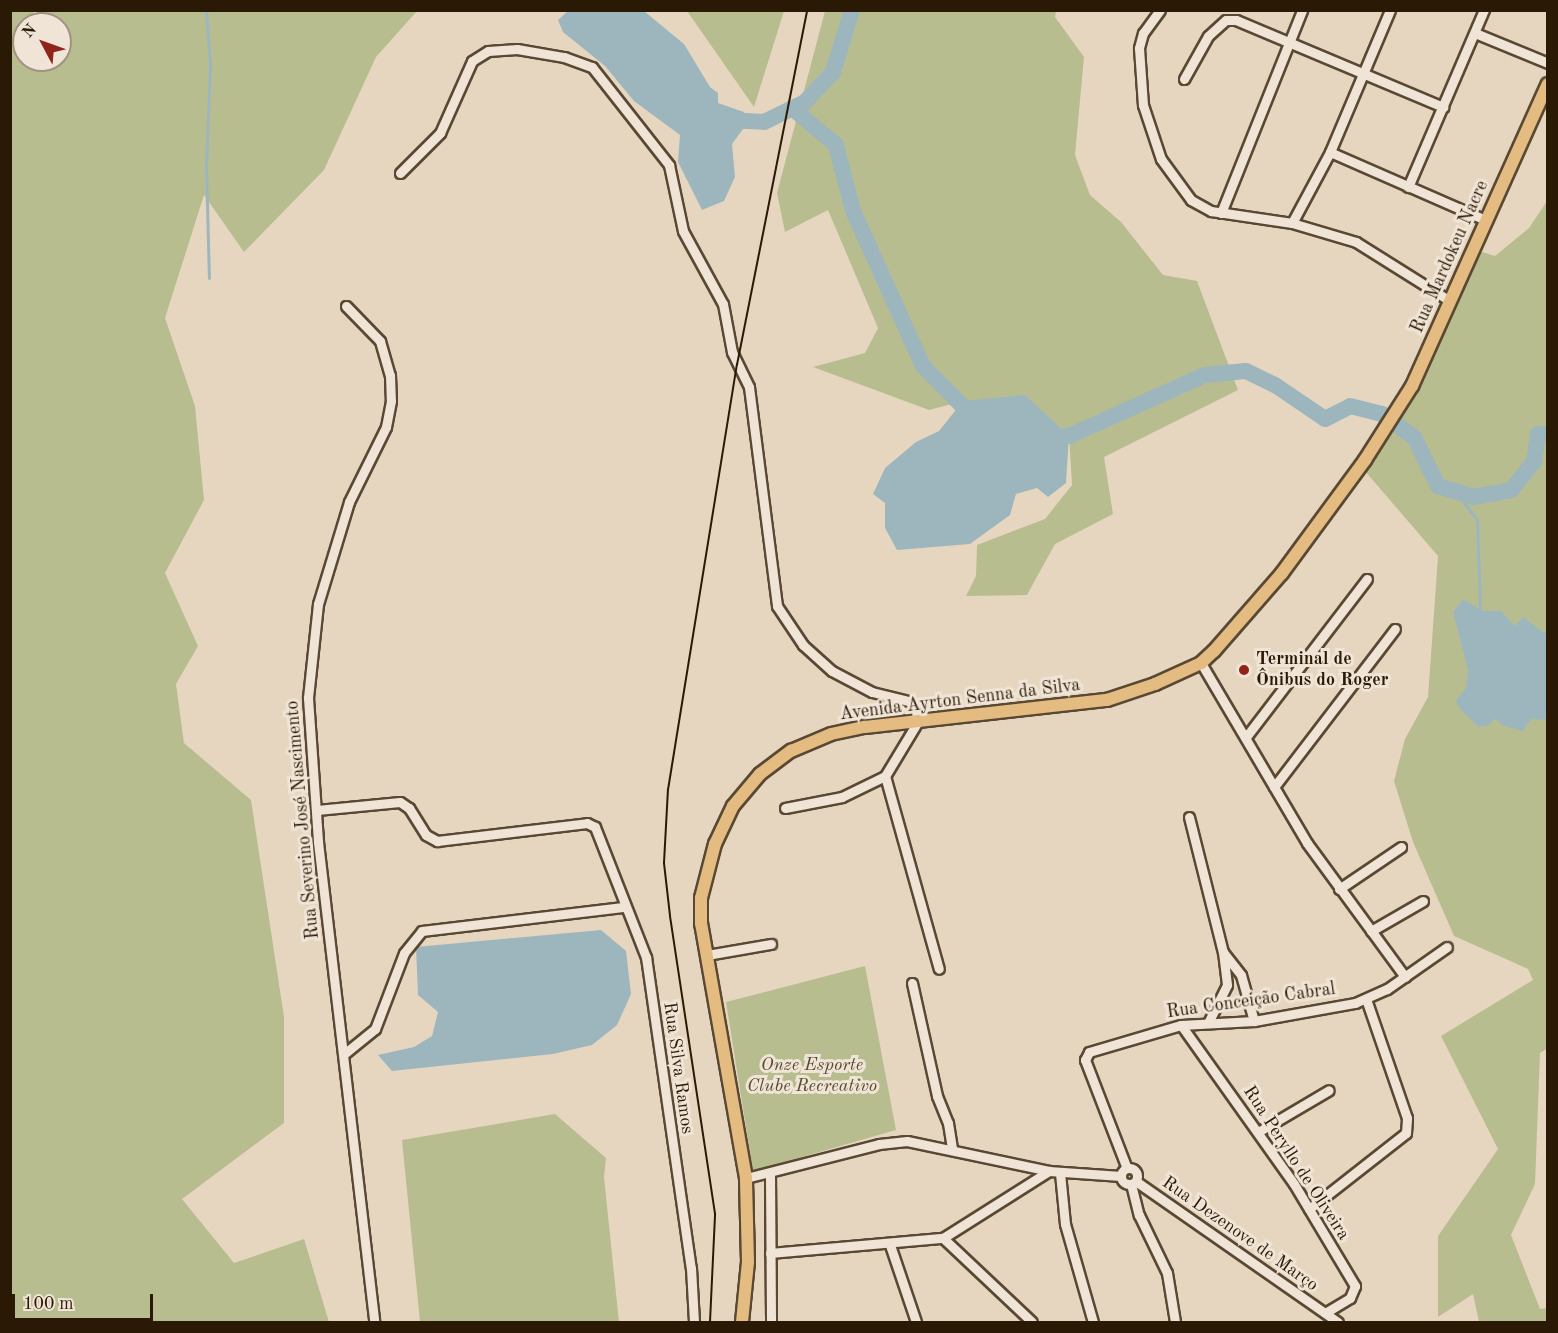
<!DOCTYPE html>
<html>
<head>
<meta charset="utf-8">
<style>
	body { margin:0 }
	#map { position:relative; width:1558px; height:1333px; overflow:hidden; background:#e7d6bf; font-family:"Old Standard TT",serif }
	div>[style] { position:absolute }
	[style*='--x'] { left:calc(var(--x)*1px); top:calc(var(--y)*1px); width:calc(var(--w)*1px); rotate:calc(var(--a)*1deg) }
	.green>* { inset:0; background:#b8bd90 }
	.water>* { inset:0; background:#9db6be }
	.stream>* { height:3px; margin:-1.5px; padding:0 1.5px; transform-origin:1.5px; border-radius:1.5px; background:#9db6be }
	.river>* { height:16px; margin:-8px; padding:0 8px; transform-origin:8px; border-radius:8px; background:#9db6be }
	.roads { filter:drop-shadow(2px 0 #594833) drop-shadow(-2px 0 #594833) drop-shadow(0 2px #594833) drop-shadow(0 -2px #594833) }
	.minor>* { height:9px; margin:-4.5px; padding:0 4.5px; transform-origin:4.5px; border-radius:4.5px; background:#efe4d5 }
	.minor>.ring { margin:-4.5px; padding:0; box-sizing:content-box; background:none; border:9px solid #efe4d5; border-radius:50% }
	.major>* { height:12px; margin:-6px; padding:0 6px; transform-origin:6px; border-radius:6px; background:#e4bb80 }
	.tram>* { height:1.5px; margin:-0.75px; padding:0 0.75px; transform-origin:0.75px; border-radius:0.75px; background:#2a1904 }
	.dots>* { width:16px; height:16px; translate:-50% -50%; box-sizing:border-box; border:3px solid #efe4d5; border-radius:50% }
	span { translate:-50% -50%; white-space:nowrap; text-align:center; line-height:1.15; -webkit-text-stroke:6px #efe4d5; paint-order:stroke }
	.street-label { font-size:18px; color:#2a1904 }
	.poi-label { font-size:18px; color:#2a1904; font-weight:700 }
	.left { translate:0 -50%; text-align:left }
	.park-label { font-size:18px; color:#554a2e; font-style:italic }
	.frame { position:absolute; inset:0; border:12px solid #2a1904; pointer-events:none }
	.north { position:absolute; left:12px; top:12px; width:60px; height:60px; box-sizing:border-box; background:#efe4d5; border:2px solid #a09381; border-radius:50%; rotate:311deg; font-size:16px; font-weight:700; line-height:24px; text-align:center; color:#2a1904 }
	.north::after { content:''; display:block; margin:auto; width:21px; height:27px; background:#8f2418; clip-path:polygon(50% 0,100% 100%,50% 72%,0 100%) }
	.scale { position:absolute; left:12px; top:1294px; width:141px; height:27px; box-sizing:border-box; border:3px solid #2a1904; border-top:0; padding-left:8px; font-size:18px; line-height:21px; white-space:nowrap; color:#2a1904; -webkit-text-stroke:4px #efe4d5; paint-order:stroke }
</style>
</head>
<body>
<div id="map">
	<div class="green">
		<div style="clip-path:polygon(evenodd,38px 10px,417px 11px,376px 57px,324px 170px,244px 252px,204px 195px,165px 318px,195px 406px,204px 500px,165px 573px,198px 646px,176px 684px,184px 743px,251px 800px,284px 1017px,284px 1123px,182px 1199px,234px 1263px,304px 1239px,329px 1322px,11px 1322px,10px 11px,33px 11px,34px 22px,38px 10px,24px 24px,60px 24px,60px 60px,24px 60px,24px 24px)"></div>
		<div style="clip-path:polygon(687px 11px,784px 11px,754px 107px)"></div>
		<div style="clip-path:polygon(825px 11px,1056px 11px,1055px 17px,1084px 57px,1075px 155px,1090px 195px,1121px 222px,1163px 275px,1197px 281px,1238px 390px,1104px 457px,1113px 514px,1055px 544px,1027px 595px,966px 596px,976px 576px,977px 545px,1045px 519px,1072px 485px,1069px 436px,963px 401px,929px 410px,813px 367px,865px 353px,878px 328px,828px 210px,785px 232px,777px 193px)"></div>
		<div style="clip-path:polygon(1547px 201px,1548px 1048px,1540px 1053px,1535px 1184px,1511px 1235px,1540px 1309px,1547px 1308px,1547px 1322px,1479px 1322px,1473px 1294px,1438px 1317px,1438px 1236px,1498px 1149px,1441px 1036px,1533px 980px,1528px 969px,1454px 936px,1413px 842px,1394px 781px,1405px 739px,1428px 697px,1438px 556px,1358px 463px,1407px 399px,1476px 250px,1495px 256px,1529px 228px)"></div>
		<div style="clip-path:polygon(865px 966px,896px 1130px,753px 1171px,726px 1002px)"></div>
		<div style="clip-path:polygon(555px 1114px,606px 1158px,604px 1177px,619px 1322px,420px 1322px,402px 1140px)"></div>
	</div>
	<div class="water">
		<div style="clip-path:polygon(569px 10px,644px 11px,684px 44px,710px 87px,718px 93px,718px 103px,744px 112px,750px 128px,743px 129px,732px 144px,735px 177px,724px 201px,702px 210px,678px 162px,680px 135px,634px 101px,605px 66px,563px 32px,558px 20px)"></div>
		<div style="clip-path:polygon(1025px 395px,1069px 436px,1066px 483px,1048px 497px,1037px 488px,1016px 494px,1010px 515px,970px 544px,897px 550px,885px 528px,885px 503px,873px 494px,885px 468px,916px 442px,939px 431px,963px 401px)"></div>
		<div style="clip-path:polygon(1463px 599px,1483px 611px,1501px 611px,1515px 626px,1523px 617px,1544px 633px,1547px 629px,1547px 720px,1531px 719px,1523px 731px,1501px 725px,1496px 718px,1489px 725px,1478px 727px,1460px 709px,1456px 700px,1466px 688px,1468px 670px,1453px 612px)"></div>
		<div style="clip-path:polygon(601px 930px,626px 951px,631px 994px,617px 1025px,592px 1045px,553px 1054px,392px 1071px,378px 1055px,414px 1047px,432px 1036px,438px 1012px,418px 995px,416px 947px)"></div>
	</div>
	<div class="stream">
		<div style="--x:206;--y:10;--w:56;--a:85.9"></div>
		<div style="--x:210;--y:66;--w:100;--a:92.3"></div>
		<div style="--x:206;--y:166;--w:112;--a:88.5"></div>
		<div style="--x:1456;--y:492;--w:35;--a:53"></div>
		<div style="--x:1477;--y:520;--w:92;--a:88.1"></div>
	</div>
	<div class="river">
		<div style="--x:792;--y:108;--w:57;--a:40.1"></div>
		<div style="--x:836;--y:145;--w:68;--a:75.6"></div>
		<div style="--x:853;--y:211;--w:170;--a:65.7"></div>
		<div style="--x:923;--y:366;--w:74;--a:45.5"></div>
		<div style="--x:728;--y:120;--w:36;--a:3"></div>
		<div style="--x:764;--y:122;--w:46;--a:-26"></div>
		<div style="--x:805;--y:102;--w:41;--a:-47"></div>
		<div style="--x:833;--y:72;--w:65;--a:-73"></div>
		<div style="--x:1046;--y:438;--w:23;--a:-5"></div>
		<div style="--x:1069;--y:436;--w:149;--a:-24.2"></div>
		<div style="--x:1205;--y:375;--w:41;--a:-5.6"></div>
		<div style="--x:1246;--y:371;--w:32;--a:26"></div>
		<div style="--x:1275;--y:385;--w:60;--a:34.2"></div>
		<div style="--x:1325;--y:419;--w:28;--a:-27"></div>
		<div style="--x:1350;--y:406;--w:33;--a:14"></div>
		<div style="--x:1382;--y:414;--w:39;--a:36"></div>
		<div style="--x:1414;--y:437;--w:55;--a:63.9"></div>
		<div style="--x:1438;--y:486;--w:37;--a:17"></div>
		<div style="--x:1473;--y:497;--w:39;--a:-10"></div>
		<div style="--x:1511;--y:490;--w:36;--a:-51"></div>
		<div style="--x:1534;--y:462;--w:28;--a:-82"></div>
		<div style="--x:1538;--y:434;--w:10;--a:0"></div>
	</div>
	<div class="roads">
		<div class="minor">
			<div style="--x:1160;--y:10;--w:29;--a:126"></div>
			<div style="--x:1143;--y:33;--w:16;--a:105"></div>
			<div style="--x:1139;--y:48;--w:57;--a:86"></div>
			<div style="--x:1143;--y:105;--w:57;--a:71.6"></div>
			<div style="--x:1161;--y:159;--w:51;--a:53.8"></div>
			<div style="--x:1191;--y:200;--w:23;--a:29"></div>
			<div style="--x:1211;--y:211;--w:82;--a:8.4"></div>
			<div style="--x:1292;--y:223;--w:67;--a:16.5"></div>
			<div style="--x:1356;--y:242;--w:111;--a:32.1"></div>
			<div style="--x:1475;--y:33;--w:79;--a:22.3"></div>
			<div style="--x:1184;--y:79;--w:49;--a:-60.8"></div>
			<div style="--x:1208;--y:36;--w:24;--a:-42"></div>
			<div style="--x:1226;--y:20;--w:10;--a:0"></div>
			<div style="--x:1236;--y:20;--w:225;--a:22.8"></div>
			<div style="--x:1330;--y:152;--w:170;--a:23.6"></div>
			<div style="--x:400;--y:173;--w:57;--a:-45"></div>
			<div style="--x:440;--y:133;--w:79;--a:-66"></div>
			<div style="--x:472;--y:61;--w:19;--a:-32"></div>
			<div style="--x:488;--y:51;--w:29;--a:-4"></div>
			<div style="--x:517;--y:49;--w:48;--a:9.7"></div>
			<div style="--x:564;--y:57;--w:30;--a:20"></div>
			<div style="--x:592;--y:67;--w:125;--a:51.8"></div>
			<div style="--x:669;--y:165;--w:67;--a:78"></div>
			<div style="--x:683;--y:231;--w:83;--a:61.3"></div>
			<div style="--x:723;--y:304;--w:49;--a:79.4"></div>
			<div style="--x:732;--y:352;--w:39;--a:64"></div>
			<div style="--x:749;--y:387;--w:221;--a:82.7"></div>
			<div style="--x:777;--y:606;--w:47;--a:56.3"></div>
			<div style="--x:803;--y:645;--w:39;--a:42"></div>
			<div style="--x:832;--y:671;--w:45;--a:27.7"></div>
			<div style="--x:872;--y:692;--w:38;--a:14"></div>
			<div style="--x:909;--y:701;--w:11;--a:49"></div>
			<div style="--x:916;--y:709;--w:14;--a:86"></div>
			<div style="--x:917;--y:723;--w:62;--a:121.1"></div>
			<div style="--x:885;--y:776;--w:48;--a:154"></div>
			<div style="--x:842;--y:797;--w:58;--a:169.1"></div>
			<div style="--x:1408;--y:187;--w:193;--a:-66.8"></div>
			<div style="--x:1221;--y:213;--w:219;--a:-68.2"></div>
			<div style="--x:1292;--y:223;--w:81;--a:-61.8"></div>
			<div style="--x:1330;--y:152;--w:154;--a:-67.1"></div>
			<div style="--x:346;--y:306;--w:49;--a:45.8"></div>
			<div style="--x:380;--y:341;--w:35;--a:74"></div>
			<div style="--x:390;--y:375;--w:26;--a:88"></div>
			<div style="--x:391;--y:401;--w:26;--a:101"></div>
			<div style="--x:386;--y:427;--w:84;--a:116.3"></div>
			<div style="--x:349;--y:502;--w:107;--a:106.9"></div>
			<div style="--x:318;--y:604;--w:95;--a:96.1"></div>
			<div style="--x:308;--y:698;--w:144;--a:86"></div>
			<div style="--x:318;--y:842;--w:483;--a:83.3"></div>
			<div style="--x:1201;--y:663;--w:209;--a:59.5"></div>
			<div style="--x:1307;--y:843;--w:166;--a:53.8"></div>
			<div style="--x:1246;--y:737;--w:199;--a:-52.6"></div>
			<div style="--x:885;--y:776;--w:200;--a:74.4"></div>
			<div style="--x:1274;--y:787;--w:199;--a:-52.6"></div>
			<div style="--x:317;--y:810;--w:83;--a:-5.5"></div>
			<div style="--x:400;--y:802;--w:11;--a:34"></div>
			<div style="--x:409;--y:808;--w:32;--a:58"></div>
			<div style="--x:426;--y:835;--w:13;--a:29"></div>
			<div style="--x:437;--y:841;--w:151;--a:-6.8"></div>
			<div style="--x:587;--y:823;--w:9;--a:27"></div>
			<div style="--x:595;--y:827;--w:140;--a:68.6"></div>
			<div style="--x:646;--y:957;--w:314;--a:81.8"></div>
			<div style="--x:691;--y:1268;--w:54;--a:86.8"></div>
			<div style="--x:1189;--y:817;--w:139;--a:75.9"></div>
			<div style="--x:1223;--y:952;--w:33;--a:83"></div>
			<div style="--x:1227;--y:985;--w:42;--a:116.6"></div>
			<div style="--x:1339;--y:889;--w:75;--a:-34.1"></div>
			<div style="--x:1371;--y:931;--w:60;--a:-30"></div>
			<div style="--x:1223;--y:952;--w:29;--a:52"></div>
			<div style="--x:1241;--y:975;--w:48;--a:74.2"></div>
			<div style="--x:707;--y:955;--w:65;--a:-9.8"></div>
			<div style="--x:912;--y:983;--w:116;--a:77.5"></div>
			<div style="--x:937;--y:1096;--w:29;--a:68"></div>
			<div style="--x:948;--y:1123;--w:26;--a:81"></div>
			<div style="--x:1181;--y:1025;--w:195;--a:54.6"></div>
			<div style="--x:1294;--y:1184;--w:119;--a:59.1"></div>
			<div style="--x:1355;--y:1286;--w:13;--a:113"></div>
			<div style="--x:1350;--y:1298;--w:29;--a:149"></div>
			<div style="--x:344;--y:1054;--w:40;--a:-39"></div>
			<div style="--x:375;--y:1029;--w:81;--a:-69.1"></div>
			<div style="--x:404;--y:953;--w:28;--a:-51"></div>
			<div style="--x:422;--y:931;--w:202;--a:-6.8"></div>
			<div style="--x:1258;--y:1132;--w:82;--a:-30.6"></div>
			<div style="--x:1126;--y:1166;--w:114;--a:-111.1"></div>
			<div style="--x:1085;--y:1060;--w:9;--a:-63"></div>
			<div style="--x:1089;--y:1052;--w:96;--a:-16.4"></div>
			<div style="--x:1181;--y:1025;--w:73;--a:-3.1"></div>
			<div style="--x:1254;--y:1021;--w:103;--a:-10.1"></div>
			<div style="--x:1355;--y:1003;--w:35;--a:-24"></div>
			<div style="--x:1387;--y:989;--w:73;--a:-35"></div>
			<div class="ring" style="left:1121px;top:1168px;width:7px;height:7px"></div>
			<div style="--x:1060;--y:1173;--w:51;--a:84.4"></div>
			<div style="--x:1065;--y:1224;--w:102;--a:74.1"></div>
			<div style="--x:770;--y:1174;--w:148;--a:89.6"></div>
			<div style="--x:746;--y:1178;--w:137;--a:-14.3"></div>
			<div style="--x:879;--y:1144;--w:28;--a:-6"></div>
			<div style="--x:907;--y:1141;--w:145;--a:11.9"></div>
			<div style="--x:1049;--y:1171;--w:72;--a:4"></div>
			<div style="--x:1137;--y:1182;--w:245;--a:34.9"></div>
			<div style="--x:1131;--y:1184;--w:32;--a:76"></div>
			<div style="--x:1139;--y:1215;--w:64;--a:64.2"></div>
			<div style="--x:1167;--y:1273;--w:50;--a:80.7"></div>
			<div style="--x:1309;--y:1209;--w:123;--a:-38.1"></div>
			<div style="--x:1406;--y:1133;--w:15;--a:-86"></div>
			<div style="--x:1407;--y:1118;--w:126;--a:-109"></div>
			<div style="--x:943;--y:1238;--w:122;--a:43.3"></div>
			<div style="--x:890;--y:1245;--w:81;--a:71.3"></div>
			<div style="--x:770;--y:1253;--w:174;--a:-5"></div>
			<div style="--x:943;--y:1238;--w:125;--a:-32.3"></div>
		</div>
		<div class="major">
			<div style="--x:742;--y:1322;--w:60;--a:-84.3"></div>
			<div style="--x:748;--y:1262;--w:84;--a:-91.4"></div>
			<div style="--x:746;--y:1178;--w:258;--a:-100"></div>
			<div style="--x:701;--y:924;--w:26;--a:-90"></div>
			<div style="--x:701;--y:898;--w:56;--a:-75.5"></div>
			<div style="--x:715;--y:844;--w:42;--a:-64.7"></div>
			<div style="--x:733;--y:806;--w:42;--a:-49.8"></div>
			<div style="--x:760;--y:774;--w:39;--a:-37"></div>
			<div style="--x:791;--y:751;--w:43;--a:-23"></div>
			<div style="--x:831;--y:734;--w:35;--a:-12"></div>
			<div style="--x:865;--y:727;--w:244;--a:-6.4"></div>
			<div style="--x:1107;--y:700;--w:51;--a:-18.4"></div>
			<div style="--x:1155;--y:684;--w:51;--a:-24.5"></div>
			<div style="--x:1201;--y:663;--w:18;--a:-43"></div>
			<div style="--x:1214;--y:651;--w:103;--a:-48.9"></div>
			<div style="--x:1282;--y:573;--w:140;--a:-53.7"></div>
			<div style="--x:1365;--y:460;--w:88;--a:-57.6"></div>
			<div style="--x:1412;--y:386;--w:331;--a:-65.8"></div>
		</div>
	</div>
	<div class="tram">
		<div style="--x:710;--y:1322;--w:108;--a:-87.3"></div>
		<div style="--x:715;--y:1214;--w:301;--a:-98.6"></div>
		<div style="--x:670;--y:916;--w:53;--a:-96.5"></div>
		<div style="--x:664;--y:863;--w:73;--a:-86.9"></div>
		<div style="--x:668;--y:790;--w:431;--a:-80.8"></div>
		<div style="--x:737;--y:365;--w:362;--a:-78.8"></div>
	</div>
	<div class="dots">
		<div style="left:1244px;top:670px;background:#8f2418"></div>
	</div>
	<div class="street-label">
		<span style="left:1450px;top:257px;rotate:-66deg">Rua Mardokeu Nacre</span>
		<span style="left:960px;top:700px;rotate:-7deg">Avenida Ayrton Senna da Silva</span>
		<span style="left:303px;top:820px;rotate:-95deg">Rua Severino José Nascimento</span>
		<span style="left:1251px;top:1001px;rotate:-8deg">Rua Conceição Cabral</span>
		<span style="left:678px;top:1068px;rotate:82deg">Rua Silva Ramos</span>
		<span style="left:1296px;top:1163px;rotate:57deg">Rua Peryllo de Oliveira</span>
		<span style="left:1240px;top:1234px;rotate:35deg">Rua Dezenove de Março</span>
	</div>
	<div class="poi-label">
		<span class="left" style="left:1256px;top:670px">Terminal de<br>Ônibus do Roger</span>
	</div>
	<div class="park-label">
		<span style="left:812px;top:1076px">Onze Esporte<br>Clube Recreativo</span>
	</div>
	<div class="frame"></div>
	<div class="north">N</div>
	<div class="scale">100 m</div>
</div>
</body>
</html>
